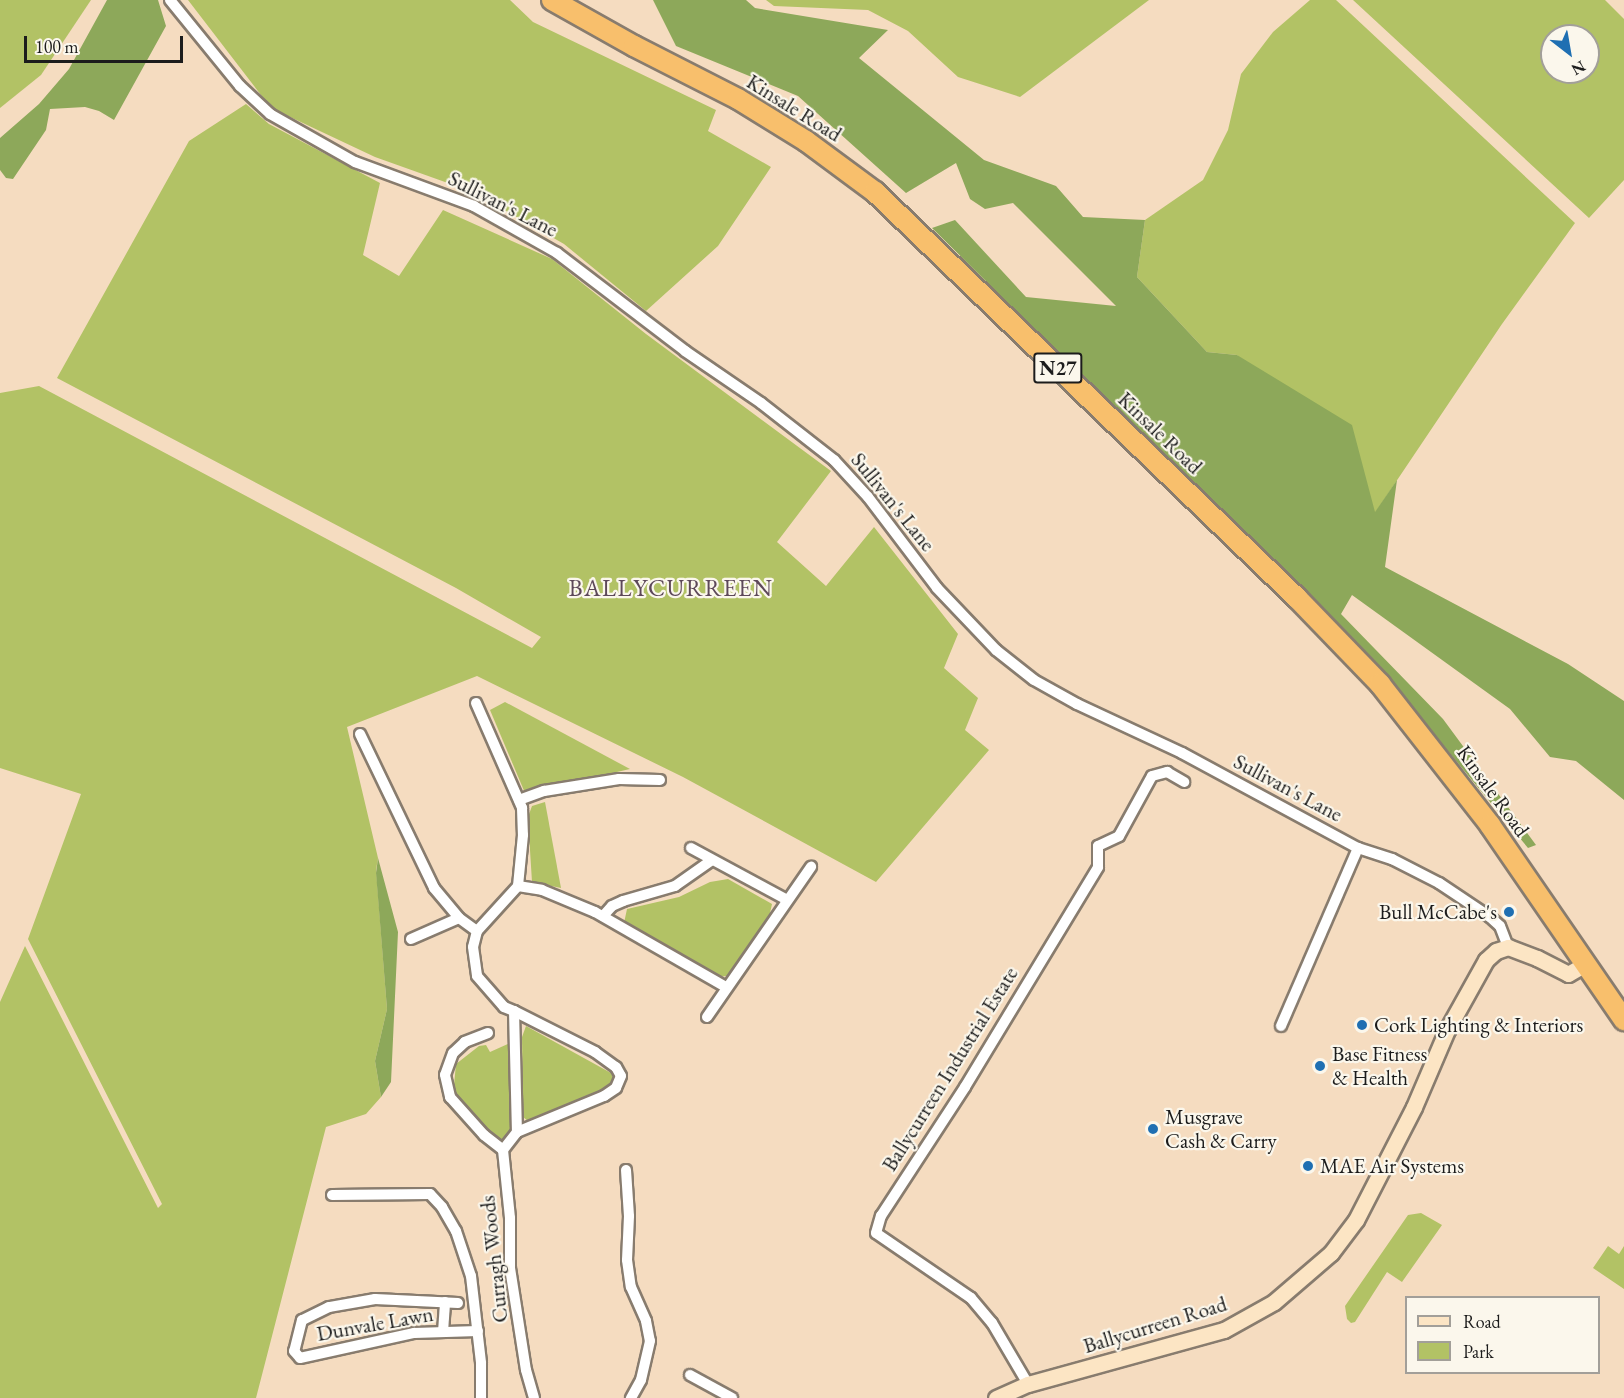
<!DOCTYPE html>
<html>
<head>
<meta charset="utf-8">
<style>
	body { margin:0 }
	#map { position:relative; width:1624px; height:1398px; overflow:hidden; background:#f5dcc0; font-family:"EB Garamond",serif }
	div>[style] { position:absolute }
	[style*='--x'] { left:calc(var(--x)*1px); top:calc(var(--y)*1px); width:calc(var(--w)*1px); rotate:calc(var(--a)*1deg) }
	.green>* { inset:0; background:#b2c265 }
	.forest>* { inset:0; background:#8da85a }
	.roads { filter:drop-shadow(2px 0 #887c6e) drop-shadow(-2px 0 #887c6e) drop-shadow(0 2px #887c6e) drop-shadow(0 -2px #887c6e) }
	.street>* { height:10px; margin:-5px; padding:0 5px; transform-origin:5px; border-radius:5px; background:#fff }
	.secondary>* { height:15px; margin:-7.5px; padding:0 7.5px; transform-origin:7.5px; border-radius:7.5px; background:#fce5c4 }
	.highway>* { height:20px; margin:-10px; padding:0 10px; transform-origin:10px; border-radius:10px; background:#f8bf6c }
	.dots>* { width:16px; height:16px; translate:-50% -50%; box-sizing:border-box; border:3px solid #fbf7ec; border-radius:50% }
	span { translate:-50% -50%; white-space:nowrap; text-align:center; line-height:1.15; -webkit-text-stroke:4.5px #fbf7ec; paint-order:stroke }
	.shield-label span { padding:2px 4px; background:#fbf7ec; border:2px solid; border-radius:4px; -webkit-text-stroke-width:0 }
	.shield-label { font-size:20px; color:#1c1c1c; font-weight:700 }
	.street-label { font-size:21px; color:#1c1c1c }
	.poi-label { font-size:21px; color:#1c1c1c }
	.right { translate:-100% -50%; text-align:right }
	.left { translate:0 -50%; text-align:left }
	.quarter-label { font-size:24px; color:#5d4859; letter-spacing:1.5px }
	.legend { position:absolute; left:1405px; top:1296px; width:195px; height:78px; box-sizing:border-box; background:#fbf7ec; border:2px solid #a29f99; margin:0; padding:8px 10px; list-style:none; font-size:18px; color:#1c1c1c }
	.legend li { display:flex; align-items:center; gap:12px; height:30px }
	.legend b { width:30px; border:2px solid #a29f99 }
	.north { position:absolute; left:1540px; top:24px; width:60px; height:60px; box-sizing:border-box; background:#fbf7ec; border:2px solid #a29f99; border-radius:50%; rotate:149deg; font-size:16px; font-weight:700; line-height:24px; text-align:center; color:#1c1c1c }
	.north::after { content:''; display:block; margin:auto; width:21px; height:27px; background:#1f6fb2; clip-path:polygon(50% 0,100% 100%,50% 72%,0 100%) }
	.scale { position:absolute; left:24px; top:36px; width:159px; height:27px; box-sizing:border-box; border:3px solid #1c1c1c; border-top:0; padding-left:8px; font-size:18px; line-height:21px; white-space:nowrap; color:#1c1c1c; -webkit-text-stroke:4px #fbf7ec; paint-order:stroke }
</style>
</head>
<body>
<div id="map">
	<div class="green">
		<div style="clip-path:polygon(0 0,91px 0,41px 75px,0 108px)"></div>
		<div style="clip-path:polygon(188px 0,510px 0,533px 22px,716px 110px,708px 131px,771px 167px,718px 246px,646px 311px,564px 244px,473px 192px,375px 157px,271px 108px)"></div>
		<div style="clip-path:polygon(766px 0,1149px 0,1020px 97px,958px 77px,908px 31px,868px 10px,774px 6px)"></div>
		<div style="clip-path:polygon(1310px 0,1336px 0,1575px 223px,1502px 324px,1375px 513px,1237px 355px,1207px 352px,1137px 277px,1145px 220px,1203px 180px,1228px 130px,1241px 74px,1273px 32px)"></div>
		<div style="clip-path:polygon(evenodd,1353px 0,1605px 0,1624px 19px,1624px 180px,1589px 218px,1353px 0,1552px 36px,1588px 36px,1588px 72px,1552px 72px,1552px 36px)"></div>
		<div style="clip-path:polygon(246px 104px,269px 124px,380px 183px,363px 255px,399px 276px,443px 210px,552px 259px,646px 334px,831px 471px,777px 542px,826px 586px,874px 527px,958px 634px,944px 668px,978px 698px,965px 730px,989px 750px,876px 882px,683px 777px,477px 676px,347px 727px,378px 858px,376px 870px,387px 1009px,375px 1061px,381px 1097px,366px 1114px,326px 1127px,256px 1398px,0 1398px,0 1002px,25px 946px,158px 1208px,162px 1204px,28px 939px,81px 794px,0 768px,0 393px,39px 386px,532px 648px,541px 637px,456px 588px,57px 378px,189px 141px)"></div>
		<div style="clip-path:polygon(505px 702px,630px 769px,525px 793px,490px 710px)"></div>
		<div style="clip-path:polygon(545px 802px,561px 888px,532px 882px,528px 817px,532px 806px)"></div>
		<div style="clip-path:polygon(728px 879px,772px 904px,768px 922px,727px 976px,715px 977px,624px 923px,627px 909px,679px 897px,710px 882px)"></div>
		<div style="clip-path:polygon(526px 1026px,611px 1073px,614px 1079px,610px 1088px,528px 1121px,523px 1117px,522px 1037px)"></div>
		<div style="clip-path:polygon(510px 1043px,512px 1133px,501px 1141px,458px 1100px,454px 1085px,456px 1064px,479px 1046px,486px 1045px,490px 1052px)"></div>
		<div style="clip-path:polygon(1421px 1213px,1442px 1225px,1402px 1282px,1387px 1272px,1355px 1322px,1351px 1323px,1347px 1319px,1345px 1306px,1408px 1215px)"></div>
		<div style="clip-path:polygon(1608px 1246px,1619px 1254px,1624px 1246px,1624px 1289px,1593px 1268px)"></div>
	</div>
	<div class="forest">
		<div style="clip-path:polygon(107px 0,158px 0,166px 26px,114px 120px,99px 111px,85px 107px,50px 109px,46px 130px,13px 179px,6px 178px,0 170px,0 138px,39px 104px,69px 69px)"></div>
		<div style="clip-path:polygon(653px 0,746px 0,755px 8px,888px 30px,859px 58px,984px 160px,1056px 186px,1083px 217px,1145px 220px,1137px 277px,1207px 352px,1237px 355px,1352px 425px,1375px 512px,1397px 480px,1385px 567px,1568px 664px,1624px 701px,1624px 800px,1576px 761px,1550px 757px,1510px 709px,1352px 595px,1341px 614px,1443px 719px,1536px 845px,1528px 848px,1381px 670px,932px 228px,955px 220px,1026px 297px,1116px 306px,1013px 203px,985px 209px,970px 199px,956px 163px,906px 193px,798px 96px,676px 46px)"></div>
		<div style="clip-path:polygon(378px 858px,398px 932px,391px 1082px,381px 1097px,375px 1061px,387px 1009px,376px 873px)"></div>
	</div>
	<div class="roads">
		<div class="street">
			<div style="--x:170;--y:0;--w:111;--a:50.9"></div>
			<div style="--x:240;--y:86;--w:41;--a:43"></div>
			<div style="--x:270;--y:114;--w:98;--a:29.5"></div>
			<div style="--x:355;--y:162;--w:127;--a:20.3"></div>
			<div style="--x:474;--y:206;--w:95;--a:29.5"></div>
			<div style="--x:557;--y:253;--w:161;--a:37.4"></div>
			<div style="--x:685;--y:351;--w:92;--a:34.4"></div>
			<div style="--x:761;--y:403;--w:93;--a:38"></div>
			<div style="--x:834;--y:460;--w:50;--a:47.4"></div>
			<div style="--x:868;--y:497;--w:114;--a:52.8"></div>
			<div style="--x:937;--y:588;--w:86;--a:46.4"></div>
			<div style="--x:996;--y:650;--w:48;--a:38.3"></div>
			<div style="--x:1034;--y:680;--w:49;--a:29.2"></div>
			<div style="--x:1077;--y:704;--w:116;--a:25"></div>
			<div style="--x:1182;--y:753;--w:200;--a:28.4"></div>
			<div style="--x:1358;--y:848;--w:36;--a:18"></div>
			<div style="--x:1392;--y:859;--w:53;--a:27.1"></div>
			<div style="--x:1439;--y:883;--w:61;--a:33.7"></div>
			<div style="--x:1490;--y:917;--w:13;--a:42"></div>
			<div style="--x:1500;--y:926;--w:22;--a:69"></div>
			<div style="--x:476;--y:703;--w:115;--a:66.3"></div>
			<div style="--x:522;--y:808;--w:27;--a:88"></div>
			<div style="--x:523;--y:835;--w:51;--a:95.6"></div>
			<div style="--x:518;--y:886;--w:61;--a:132.3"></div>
			<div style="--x:477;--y:931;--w:16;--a:104"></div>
			<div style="--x:473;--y:947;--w:29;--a:82"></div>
			<div style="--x:477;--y:976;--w:41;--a:48.9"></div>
			<div style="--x:504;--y:1007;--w:11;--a:22"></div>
			<div style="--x:514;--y:1011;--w:121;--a:88.6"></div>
			<div style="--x:517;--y:1132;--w:23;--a:128"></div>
			<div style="--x:503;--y:1150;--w:68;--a:84.1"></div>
			<div style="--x:510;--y:1218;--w:50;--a:90"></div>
			<div style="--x:510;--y:1268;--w:103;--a:81.1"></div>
			<div style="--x:526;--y:1370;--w:29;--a:74"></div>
			<div style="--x:360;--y:734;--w:171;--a:64.3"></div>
			<div style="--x:434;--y:888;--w:39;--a:50"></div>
			<div style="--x:459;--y:918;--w:22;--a:36"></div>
			<div style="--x:519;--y:800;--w:27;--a:-20"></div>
			<div style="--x:544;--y:791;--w:76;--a:-9.1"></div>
			<div style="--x:619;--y:779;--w:41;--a:1.4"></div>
			<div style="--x:691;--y:848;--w:109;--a:28.4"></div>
			<div style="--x:518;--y:886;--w:24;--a:9"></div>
			<div style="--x:542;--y:890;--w:57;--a:22.5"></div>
			<div style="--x:595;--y:912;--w:151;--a:29.8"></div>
			<div style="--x:603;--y:916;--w:13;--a:-48"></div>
			<div style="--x:612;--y:906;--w:12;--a:-24"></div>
			<div style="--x:623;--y:901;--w:54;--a:-16.1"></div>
			<div style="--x:675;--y:886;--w:45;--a:-35.1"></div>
			<div style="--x:411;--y:939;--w:52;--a:-23.6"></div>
			<div style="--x:514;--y:1011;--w:91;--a:26.8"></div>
			<div style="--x:595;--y:1052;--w:26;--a:36"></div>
			<div style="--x:616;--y:1067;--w:10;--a:61"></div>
			<div style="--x:621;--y:1076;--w:13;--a:113"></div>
			<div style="--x:616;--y:1088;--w:14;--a:146"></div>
			<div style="--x:604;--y:1096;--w:94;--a:157.5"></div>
			<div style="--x:707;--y:1017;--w:183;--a:-55.3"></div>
			<div style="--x:1281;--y:1026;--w:194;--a:-66.6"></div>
			<div style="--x:488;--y:1033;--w:25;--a:159"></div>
			<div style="--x:465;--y:1042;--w:16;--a:137"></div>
			<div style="--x:453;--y:1053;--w:23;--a:110"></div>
			<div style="--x:445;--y:1075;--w:23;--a:77"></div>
			<div style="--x:450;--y:1097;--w:51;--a:48.2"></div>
			<div style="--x:484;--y:1135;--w:24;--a:38"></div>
			<div style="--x:626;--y:1170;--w:46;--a:86.3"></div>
			<div style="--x:629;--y:1216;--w:44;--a:92.6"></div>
			<div style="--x:627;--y:1260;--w:27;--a:82"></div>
			<div style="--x:631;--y:1287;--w:37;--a:66"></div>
			<div style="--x:646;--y:1321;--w:20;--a:79"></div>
			<div style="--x:650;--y:1341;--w:40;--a:103"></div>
			<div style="--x:641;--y:1380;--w:21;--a:119"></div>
			<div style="--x:332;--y:1195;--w:98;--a:-0.6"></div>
			<div style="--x:430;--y:1194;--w:18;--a:47"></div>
			<div style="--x:442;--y:1207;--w:28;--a:60"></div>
			<div style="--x:456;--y:1231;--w:47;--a:71.6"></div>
			<div style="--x:471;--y:1276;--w:88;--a:83.4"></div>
			<div style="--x:481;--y:1363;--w:35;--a:90"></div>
			<div style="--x:458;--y:1303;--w:83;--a:-177.2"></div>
			<div style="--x:375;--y:1299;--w:47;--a:170.1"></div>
			<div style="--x:329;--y:1307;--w:30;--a:154"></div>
			<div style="--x:302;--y:1320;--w:32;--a:104"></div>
			<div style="--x:294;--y:1351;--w:9;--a:49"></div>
			<div style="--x:300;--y:1358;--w:117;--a:-12.4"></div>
			<div style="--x:414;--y:1333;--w:64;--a:-1.8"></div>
			<div style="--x:443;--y:1332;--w:30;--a:-86"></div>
			<div style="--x:690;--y:1375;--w:48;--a:28.7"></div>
			<div style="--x:1028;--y:1384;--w:71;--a:-120.5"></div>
			<div style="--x:992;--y:1323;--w:33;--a:-130"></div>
			<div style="--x:971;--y:1298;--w:115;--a:-145.6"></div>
			<div style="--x:876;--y:1233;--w:18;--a:-74"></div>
			<div style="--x:881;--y:1216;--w:154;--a:-56.9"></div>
			<div style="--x:965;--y:1087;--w:257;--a:-58.8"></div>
			<div style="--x:1098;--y:867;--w:21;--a:-90"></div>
			<div style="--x:1098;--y:846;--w:23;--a:-25"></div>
			<div style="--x:1119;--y:836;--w:68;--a:-61.2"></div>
			<div style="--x:1152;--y:776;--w:16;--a:-15"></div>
			<div style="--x:1167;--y:772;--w:20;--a:30"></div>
		</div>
		<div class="secondary">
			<div style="--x:996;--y:1398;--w:35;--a:-24"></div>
			<div style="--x:1028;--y:1384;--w:203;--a:-15.4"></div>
			<div style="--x:1224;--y:1330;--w:57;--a:-29.2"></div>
			<div style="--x:1274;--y:1302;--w:75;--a:-40.7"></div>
			<div style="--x:1331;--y:1253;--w:41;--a:-52.9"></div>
			<div style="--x:1356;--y:1220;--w:127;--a:-62.8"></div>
			<div style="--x:1414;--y:1107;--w:84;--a:-66.8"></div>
			<div style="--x:1447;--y:1030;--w:80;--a:-60.9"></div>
			<div style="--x:1486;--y:960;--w:13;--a:-42"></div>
			<div style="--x:1496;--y:951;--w:13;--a:-18"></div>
			<div style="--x:1508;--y:947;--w:31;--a:21"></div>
			<div style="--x:1537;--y:958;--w:35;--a:27"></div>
			<div style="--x:1568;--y:974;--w:20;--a:-30"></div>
		</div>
		<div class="highway">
			<div style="--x:552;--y:0;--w:94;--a:29.3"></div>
			<div style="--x:634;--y:46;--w:117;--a:27"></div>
			<div style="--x:738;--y:99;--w:80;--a:31.7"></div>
			<div style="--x:806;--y:141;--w:86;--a:36.5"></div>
			<div style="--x:875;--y:192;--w:586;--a:43.89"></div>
			<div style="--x:1297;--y:598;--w:120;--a:46"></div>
			<div style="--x:1380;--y:684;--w:179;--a:52"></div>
			<div style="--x:1490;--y:825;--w:237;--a:55.5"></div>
		</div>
	</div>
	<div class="dots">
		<div style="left:1509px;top:912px;background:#1f6fb2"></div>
		<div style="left:1362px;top:1025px;background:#1f6fb2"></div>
		<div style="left:1320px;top:1066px;background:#1f6fb2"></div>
		<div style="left:1153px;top:1129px;background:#1f6fb2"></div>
		<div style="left:1308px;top:1166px;background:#1f6fb2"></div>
	</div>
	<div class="shield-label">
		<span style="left:1058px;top:368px">N27</span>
	</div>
	<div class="street-label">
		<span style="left:794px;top:108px;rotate:32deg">Kinsale Road</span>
		<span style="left:503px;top:204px;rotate:27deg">Sullivan's Lane</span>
		<span style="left:1160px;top:433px;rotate:44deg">Kinsale Road</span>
		<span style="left:893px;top:502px;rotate:51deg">Sullivan's Lane</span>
		<span style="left:1288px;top:788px;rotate:28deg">Sullivan's Lane</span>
		<span style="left:1493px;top:791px;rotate:54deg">Kinsale Road</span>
		<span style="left:950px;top:1069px;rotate:-58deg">Ballycurreen Industrial Estate</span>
		<span style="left:494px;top:1259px;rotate:-96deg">Curragh Woods</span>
		<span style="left:375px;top:1324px;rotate:-10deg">Dunvale Lawn</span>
		<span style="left:1155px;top:1325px;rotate:-17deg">Ballycurreen Road</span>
	</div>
	<div class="poi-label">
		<span class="right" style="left:1497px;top:912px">Bull McCabe's</span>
		<span class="left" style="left:1374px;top:1025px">Cork Lighting &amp; Interiors</span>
		<span class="left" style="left:1332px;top:1066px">Base Fitness<br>&amp; Health</span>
		<span class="left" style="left:1165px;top:1129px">Musgrave<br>Cash &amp; Carry</span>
		<span class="left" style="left:1320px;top:1166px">MAE Air Systems</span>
	</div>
	<div class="quarter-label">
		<span style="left:671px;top:588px">BALLYCURREEN</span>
	</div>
	<ul class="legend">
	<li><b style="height:8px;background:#fce5c4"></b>Road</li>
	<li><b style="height:16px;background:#b2c265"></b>Park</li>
	</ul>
	<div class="north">N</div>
	<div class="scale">100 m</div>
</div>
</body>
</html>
